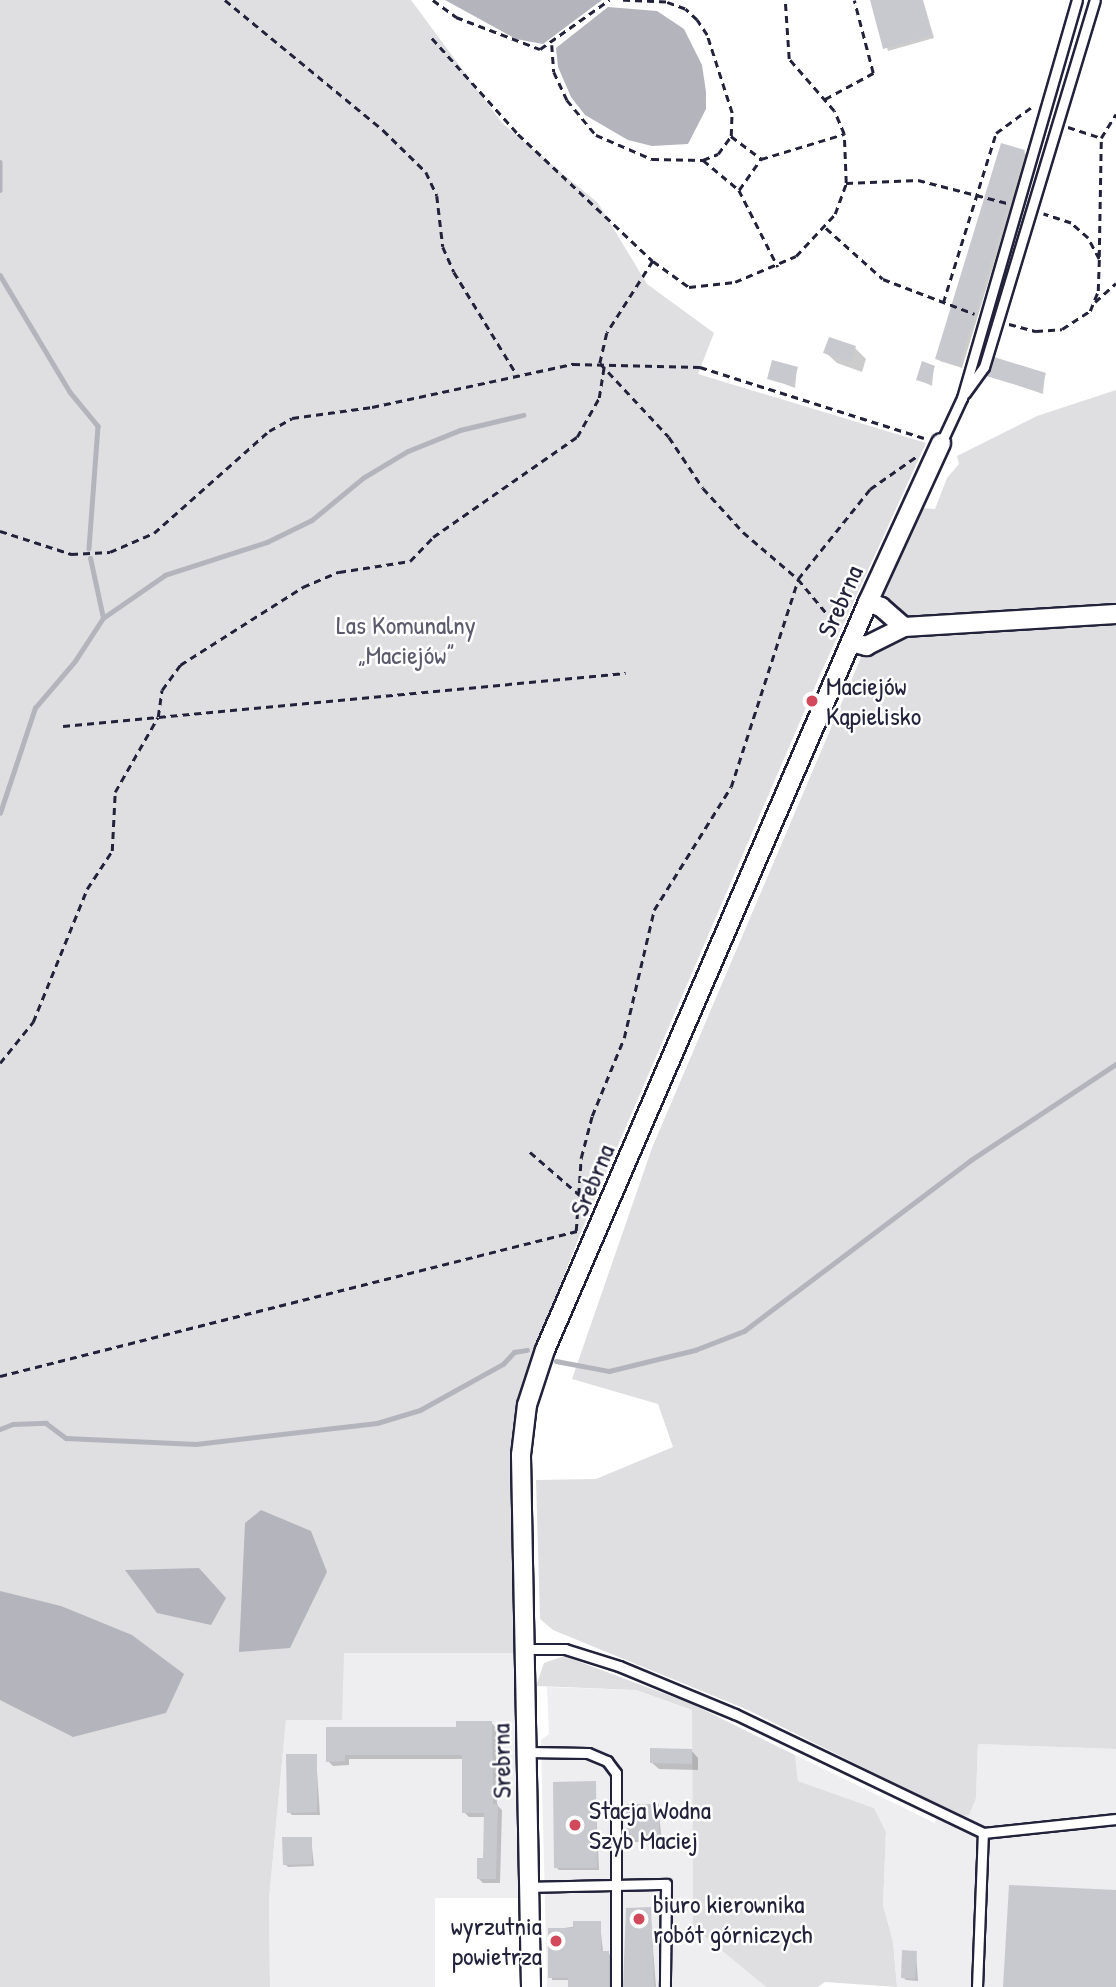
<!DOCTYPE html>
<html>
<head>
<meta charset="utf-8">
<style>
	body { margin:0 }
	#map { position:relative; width:1116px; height:1987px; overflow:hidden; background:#fff; font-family:"Patrick Hand",sans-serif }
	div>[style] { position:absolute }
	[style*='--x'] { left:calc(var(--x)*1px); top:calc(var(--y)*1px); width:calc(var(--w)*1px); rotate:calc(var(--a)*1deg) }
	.built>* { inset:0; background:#eeeef1 }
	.green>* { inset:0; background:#dfdfe2 }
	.water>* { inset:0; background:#b4b4bc }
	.shadow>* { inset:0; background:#0003 }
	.stream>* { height:4.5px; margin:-2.25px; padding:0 2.25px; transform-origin:2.25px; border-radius:2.25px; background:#b4b4bc }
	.building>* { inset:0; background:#c8c8cf }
	.path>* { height:2.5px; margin-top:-1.25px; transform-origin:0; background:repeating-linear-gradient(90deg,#22223b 0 7px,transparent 0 12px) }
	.roads { filter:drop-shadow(2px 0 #22223b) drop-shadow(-2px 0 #22223b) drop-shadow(0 2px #22223b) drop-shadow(0 -2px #22223b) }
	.service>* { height:9px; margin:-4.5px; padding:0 4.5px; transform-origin:4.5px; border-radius:4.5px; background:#fff }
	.minor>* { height:18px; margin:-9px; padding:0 9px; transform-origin:9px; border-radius:9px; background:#fff }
	.dots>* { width:19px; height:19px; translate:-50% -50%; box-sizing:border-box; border:4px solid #fff; border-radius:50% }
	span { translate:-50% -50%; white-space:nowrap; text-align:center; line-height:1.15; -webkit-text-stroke:5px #fff; paint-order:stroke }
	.street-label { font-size:26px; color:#22223b }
	.park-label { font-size:26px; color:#5b5b6d }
	.poi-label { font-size:26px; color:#22223b }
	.left { translate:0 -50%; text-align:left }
	.right { translate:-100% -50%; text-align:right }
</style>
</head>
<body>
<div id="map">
	<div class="built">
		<div style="clip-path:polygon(344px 1653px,516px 1653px,521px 1898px,435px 1898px,435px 1987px,270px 1987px,269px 1899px,286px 1720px)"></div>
		<div style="clip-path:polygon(547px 1687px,636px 1690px,692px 1710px,693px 1927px,766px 1987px,547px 1987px,541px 1740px,549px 1734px)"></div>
		<div style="clip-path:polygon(978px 1744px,1116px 1749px,1116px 1987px,897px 1987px,893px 1942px,883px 1905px,886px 1832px,874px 1808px,798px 1781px,795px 1755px,935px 1823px,937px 1805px,961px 1816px,976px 1798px)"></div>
	</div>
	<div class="green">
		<div style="clip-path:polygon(0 0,411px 0,502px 123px,598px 203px,647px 284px,714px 333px,698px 374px,926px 443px,820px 675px,585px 1222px,532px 1357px,518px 1400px,512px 1455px,516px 1653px,344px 1653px,342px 1720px,286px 1720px,269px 1899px,270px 1987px,0 1987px)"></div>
		<div style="clip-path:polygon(1116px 390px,1116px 603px,906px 618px,884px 596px,922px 508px,935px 509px,947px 478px,959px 464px,957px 456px,1037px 416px)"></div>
		<div style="clip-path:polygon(1116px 625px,1116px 1749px,978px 1744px,976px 1798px,969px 1815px,961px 1816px,748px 1710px,553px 1630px,540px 1619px,536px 1480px,596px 1479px,673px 1447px,658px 1404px,572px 1379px,652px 1148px,862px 655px,905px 637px)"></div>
		<div style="clip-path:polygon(564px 1656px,692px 1704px,795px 1755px,798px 1781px,874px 1808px,886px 1832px,883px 1905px,893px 1942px,897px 1987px,825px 1982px,818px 1987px,766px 1987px,693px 1927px,692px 1710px,636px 1690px,536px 1686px,544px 1663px)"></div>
	</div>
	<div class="water">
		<div style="clip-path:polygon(445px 0,602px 0,543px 44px,516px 39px)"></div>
		<div style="clip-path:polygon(608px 7px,657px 11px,684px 29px,702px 65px,706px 92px,706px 109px,688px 144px,652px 146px,628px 140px,585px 115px,571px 97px,558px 67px,556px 48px)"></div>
		<div style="clip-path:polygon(261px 1510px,311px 1531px,327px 1572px,290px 1648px,239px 1652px,245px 1523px)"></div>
		<div style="clip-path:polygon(199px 1568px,226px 1598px,211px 1625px,157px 1613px,125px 1570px)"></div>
		<div style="clip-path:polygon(0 1591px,61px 1606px,132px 1635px,184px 1674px,166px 1713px,73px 1737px,0 1700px)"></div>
	</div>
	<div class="shadow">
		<div style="clip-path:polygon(872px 0,923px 0,934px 38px,888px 51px)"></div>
		<div style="clip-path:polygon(1024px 152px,1027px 155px,962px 368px,940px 361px,937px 358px)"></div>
		<div style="clip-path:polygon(855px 348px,866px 359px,862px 372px,837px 363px,825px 352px)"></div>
		<div style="clip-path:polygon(934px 367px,932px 386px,918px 379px)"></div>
		<div style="clip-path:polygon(797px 368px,795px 388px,769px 378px)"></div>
		<div style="clip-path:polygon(1045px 374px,1043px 394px,988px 375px)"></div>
		<div style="clip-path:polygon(491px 1723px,496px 1727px,497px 1805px,502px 1810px,500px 1883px,483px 1883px,478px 1878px,484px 1860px,485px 1817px,469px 1817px,464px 1812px,464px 1759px,349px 1759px,349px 1765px,333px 1766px,328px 1761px,328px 1729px,458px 1729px)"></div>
		<div style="clip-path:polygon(691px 1750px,698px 1758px,698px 1770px,659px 1769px,651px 1762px)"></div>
		<div style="clip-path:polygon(316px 1756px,320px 1815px,292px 1815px,289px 1812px)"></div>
		<div style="clip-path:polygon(595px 1783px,599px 1870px,559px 1870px,556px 1867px)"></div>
		<div style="clip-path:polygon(658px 1806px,662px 1842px,631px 1842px,628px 1839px)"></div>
		<div style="clip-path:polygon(311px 1838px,314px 1866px,288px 1867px,285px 1864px)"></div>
		<div style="clip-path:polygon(650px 1909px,656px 1987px,625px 1987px)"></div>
		<div style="clip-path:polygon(600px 1923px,603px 1952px,611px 1955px,611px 1987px,569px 1987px,569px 1980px,552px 1980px,550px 1930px)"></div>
		<div style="clip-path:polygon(916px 1953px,918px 1981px,906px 1980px,903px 1977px)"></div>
	</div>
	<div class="stream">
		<div style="--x:0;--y:162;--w:28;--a:90"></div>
		<div style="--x:0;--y:275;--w:136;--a:59.1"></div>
		<div style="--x:70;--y:392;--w:44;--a:50.5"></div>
		<div style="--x:98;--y:426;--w:123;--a:94.2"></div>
		<div style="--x:103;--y:618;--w:75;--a:-34.7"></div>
		<div style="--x:165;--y:575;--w:107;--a:-17.9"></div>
		<div style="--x:267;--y:542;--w:50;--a:-26.1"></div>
		<div style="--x:312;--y:520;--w:66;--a:-39.5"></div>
		<div style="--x:363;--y:478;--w:52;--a:-31"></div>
		<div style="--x:408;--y:451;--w:56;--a:-22"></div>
		<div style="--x:460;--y:430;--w:65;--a:-13.4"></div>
		<div style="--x:0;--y:813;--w:111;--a:-71.6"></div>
		<div style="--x:35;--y:708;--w:62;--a:-49.6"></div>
		<div style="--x:75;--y:661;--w:51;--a:-56.9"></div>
		<div style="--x:103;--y:618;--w:61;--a:-102.2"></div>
		<div style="--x:556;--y:1361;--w:54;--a:10.7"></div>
		<div style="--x:609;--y:1371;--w:89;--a:-13.7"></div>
		<div style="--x:695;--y:1350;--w:53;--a:-21.2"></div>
		<div style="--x:744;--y:1331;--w:284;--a:-37"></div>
		<div style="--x:971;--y:1160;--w:174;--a:-33.5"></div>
		<div style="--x:0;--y:1429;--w:14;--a:-21"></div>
		<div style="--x:13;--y:1424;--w:33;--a:-2"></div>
		<div style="--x:46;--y:1423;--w:25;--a:37"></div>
		<div style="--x:66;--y:1438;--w:130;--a:2.6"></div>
		<div style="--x:196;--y:1444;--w:182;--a:-6.6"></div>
		<div style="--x:377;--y:1423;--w:45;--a:-16.8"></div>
		<div style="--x:420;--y:1410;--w:95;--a:-29"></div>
		<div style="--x:503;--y:1364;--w:16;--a:-47"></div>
		<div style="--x:514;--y:1352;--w:13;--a:-9"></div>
	</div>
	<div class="building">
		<div style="clip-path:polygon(870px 0,922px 0,932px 35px,883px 49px)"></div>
		<div style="clip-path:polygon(1001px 143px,1025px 150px,959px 366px,935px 359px)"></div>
		<div style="clip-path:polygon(829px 337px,856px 346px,851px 362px,823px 353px)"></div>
		<div style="clip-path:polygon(994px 357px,1046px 373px,1040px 392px,986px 376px)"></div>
		<div style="clip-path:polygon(772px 360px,798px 367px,792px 386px,767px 379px)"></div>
		<div style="clip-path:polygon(922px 361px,935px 366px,929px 384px,916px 380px)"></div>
		<div style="clip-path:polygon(456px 1721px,492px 1721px,493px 1804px,498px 1804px,496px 1879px,477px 1879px,477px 1858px,483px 1858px,484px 1813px,462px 1813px,462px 1755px,345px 1755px,345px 1761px,326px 1762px,326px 1727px,456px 1727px)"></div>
		<div style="clip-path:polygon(650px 1748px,692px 1749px,692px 1764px,650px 1763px)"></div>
		<div style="clip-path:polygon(286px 1754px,317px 1754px,317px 1812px,287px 1813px)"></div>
		<div style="clip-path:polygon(596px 1781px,597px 1868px,554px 1868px,553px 1782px)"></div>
		<div style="clip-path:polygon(626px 1804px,659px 1804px,659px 1839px,627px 1840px)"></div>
		<div style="clip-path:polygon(282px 1837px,312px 1837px,312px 1864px,283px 1865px)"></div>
		<div style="clip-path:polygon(1009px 1885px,1116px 1890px,1116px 1987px,1003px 1987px)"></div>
		<div style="clip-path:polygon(651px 1907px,654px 1987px,623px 1987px,626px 1908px)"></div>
		<div style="clip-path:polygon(573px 1921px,601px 1921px,601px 1951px,609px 1951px,609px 1987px,568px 1987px,568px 1978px,548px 1978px,548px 1928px,573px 1928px)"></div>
		<div style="clip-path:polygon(902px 1950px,917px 1951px,915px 1979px,901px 1978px)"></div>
	</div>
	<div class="path">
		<div style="--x:225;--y:0;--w:205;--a:39.4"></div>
		<div style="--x:383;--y:130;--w:60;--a:44.3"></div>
		<div style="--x:426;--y:172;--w:26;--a:65"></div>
		<div style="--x:437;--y:196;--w:51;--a:83.3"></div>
		<div style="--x:443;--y:247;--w:27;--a:66"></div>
		<div style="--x:454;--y:272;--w:119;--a:58.5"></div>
		<div style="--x:433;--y:0;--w:29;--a:36"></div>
		<div style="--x:456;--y:17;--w:90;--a:20.9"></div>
		<div style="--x:540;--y:49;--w:85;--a:-35.4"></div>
		<div style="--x:432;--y:38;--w:129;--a:48.1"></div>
		<div style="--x:518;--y:134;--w:185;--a:43.3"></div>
		<div style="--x:653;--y:261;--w:85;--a:122.6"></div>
		<div style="--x:607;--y:333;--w:31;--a:103"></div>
		<div style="--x:600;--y:363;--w:101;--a:47"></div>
		<div style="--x:669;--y:437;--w:61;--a:56.3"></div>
		<div style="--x:703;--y:488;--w:59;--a:47.7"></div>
		<div style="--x:743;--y:532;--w:72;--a:40.5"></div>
		<div style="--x:798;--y:579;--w:62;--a:50.2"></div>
		<div style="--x:552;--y:45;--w:27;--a:86"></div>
		<div style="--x:554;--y:72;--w:31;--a:65"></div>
		<div style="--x:567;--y:100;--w:45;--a:50.4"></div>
		<div style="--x:596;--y:135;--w:61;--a:23.2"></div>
		<div style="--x:652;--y:159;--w:51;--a:1.1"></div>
		<div style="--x:703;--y:160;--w:16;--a:-22"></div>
		<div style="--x:718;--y:154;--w:22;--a:-54"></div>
		<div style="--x:731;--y:136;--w:23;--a:-88"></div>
		<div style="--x:732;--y:113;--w:82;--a:-107.8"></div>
		<div style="--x:707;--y:35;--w:18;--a:-124"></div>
		<div style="--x:697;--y:20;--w:16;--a:-137"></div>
		<div style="--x:685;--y:9;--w:20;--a:-160"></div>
		<div style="--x:666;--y:2;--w:47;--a:-177.6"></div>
		<div style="--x:825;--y:99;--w:55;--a:-28.4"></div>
		<div style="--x:873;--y:73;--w:75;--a:-104.6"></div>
		<div style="--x:1068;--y:127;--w:35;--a:18"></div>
		<div style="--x:731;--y:136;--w:38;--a:37"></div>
		<div style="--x:761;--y:159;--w:87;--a:-16.8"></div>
		<div style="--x:703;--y:160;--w:47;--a:39.8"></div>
		<div style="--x:739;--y:190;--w:86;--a:63.1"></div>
		<div style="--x:846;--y:183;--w:72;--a:-2.4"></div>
		<div style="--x:918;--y:180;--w:92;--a:14.5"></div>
		<div style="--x:739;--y:190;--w:38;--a:-55"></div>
		<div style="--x:826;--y:228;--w:76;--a:41.8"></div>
		<div style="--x:883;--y:279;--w:98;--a:20.8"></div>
		<div style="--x:1099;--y:257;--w:119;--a:-89"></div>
		<div style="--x:1101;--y:138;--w:28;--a:-58"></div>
		<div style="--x:653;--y:261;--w:44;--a:35.8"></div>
		<div style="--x:689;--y:287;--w:46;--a:-6.2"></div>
		<div style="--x:735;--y:282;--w:66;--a:-23.1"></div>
		<div style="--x:796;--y:256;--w:57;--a:-47.1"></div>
		<div style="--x:835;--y:214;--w:33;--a:-70"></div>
		<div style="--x:846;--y:183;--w:49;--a:-92.3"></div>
		<div style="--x:844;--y:134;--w:25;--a:-113"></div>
		<div style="--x:834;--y:111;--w:69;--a:-130.9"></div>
		<div style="--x:789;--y:59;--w:59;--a:-93.9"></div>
		<div style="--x:1095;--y:302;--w:28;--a:-42"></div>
		<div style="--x:943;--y:303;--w:178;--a:-72.7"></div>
		<div style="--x:996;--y:133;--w:46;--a:-36.1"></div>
		<div style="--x:1009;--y:324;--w:28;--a:15"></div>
		<div style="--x:1036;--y:331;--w:26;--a:-4"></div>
		<div style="--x:1062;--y:329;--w:33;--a:-33"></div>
		<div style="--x:1090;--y:311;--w:22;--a:-68"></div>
		<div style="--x:1098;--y:291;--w:32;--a:-88"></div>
		<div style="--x:1099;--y:259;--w:24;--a:-118"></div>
		<div style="--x:1088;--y:238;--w:23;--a:-139"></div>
		<div style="--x:1071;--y:223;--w:29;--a:-162"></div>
		<div style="--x:0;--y:531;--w:75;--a:17.9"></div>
		<div style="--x:71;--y:554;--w:39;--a:-3"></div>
		<div style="--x:110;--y:552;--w:48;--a:-23.4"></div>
		<div style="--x:154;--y:533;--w:154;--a:-41.6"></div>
		<div style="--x:269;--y:431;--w:26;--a:-29"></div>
		<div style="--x:292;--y:418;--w:81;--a:-7.8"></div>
		<div style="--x:372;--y:407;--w:206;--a:-12.1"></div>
		<div style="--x:573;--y:364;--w:127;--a:1.4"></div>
		<div style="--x:700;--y:367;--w:235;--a:17.6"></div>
		<div style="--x:63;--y:726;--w:565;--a:-5.38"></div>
		<div style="--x:0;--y:1063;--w:53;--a:-51.2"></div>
		<div style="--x:33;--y:1022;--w:144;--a:-67.9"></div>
		<div style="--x:87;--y:889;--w:45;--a:-56.7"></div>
		<div style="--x:112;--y:851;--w:59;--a:-87.1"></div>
		<div style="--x:115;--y:792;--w:86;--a:-60.2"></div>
		<div style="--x:158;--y:717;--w:27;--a:-82"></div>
		<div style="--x:162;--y:690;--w:31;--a:-54"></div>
		<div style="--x:180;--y:665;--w:146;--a:-32.4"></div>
		<div style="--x:303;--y:587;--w:39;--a:-23"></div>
		<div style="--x:339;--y:572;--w:72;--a:-8.8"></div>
		<div style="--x:410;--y:561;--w:33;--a:-46"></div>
		<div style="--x:433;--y:537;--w:175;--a:-34.8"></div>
		<div style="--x:577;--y:437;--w:45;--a:-60.6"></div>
		<div style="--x:599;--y:398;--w:31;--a:-81"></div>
		<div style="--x:530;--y:1152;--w:79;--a:40.9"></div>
		<div style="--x:576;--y:1231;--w:73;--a:-86.1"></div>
		<div style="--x:581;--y:1158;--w:43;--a:-75.3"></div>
		<div style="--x:592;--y:1116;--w:84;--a:-67.7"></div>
		<div style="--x:624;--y:1038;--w:131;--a:-76.8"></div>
		<div style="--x:654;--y:910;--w:145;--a:-58"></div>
		<div style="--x:731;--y:787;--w:219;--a:-72.1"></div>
		<div style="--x:798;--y:579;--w:115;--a:-51.3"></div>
		<div style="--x:870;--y:489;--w:57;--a:-35.1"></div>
		<div style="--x:0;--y:1376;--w:595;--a:-14.11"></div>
	</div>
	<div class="roads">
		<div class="service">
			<div style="--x:965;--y:393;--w:32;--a:-54"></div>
			<div style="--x:984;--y:367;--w:383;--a:-73.2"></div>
			<div style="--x:941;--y:443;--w:50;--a:-65"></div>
			<div style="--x:962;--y:398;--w:414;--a:-73.9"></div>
			<div style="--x:525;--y:1649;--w:40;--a:0"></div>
			<div style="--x:565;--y:1649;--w:57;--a:17.5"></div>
			<div style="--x:619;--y:1666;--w:126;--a:22.5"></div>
			<div style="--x:735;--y:1714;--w:275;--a:25.6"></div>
			<div style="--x:983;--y:1833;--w:134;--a:-6"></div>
			<div style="--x:527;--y:1752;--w:61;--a:0.9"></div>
			<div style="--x:588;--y:1753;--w:21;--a:23"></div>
			<div style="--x:607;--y:1761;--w:15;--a:53"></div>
			<div style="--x:616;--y:1773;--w:214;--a:90"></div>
			<div style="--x:529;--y:1887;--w:137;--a:-1.3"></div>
			<div style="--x:666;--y:1884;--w:103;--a:90.6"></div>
			<div style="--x:977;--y:1987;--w:154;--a:-87.8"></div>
		</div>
		<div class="minor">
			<div style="--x:868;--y:602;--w:14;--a:21"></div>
			<div style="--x:881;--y:607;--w:30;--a:41"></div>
			<div style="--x:851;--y:642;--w:16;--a:15"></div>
			<div style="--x:866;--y:646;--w:42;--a:-26.6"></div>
			<div style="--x:904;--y:627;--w:212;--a:-3.5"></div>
			<div style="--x:531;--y:1987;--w:532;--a:-91.08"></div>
			<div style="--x:521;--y:1455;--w:50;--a:-83.2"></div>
			<div style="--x:527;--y:1405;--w:58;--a:-71.9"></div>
			<div style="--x:545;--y:1350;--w:815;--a:-66.64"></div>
			<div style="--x:868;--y:602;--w:175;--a:-65.3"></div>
		</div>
	</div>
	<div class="dots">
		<div style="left:812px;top:701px;background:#d1495b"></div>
		<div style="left:575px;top:1825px;background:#d1495b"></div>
		<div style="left:639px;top:1919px;background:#d1495b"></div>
		<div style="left:556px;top:1941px;background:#d1495b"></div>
	</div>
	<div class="street-label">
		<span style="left:840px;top:601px;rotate:-66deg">Srebrna</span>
		<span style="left:592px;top:1180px;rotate:-67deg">Srebrna</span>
		<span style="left:501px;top:1761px;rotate:-91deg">Srebrna</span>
	</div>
	<div class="park-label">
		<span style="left:406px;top:640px">Las Komunalny<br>„Maciejów”</span>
	</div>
	<div class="poi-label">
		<span class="left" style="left:826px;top:701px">Maciejów<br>Kąpielisko</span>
		<span class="left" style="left:589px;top:1825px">Stacja Wodna<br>Szyb Maciej</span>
		<span class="left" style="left:653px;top:1919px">biuro kierownika<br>robót górniczych</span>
		<span class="right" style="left:542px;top:1941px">wyrzutnia<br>powietrza</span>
	</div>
</div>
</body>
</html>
